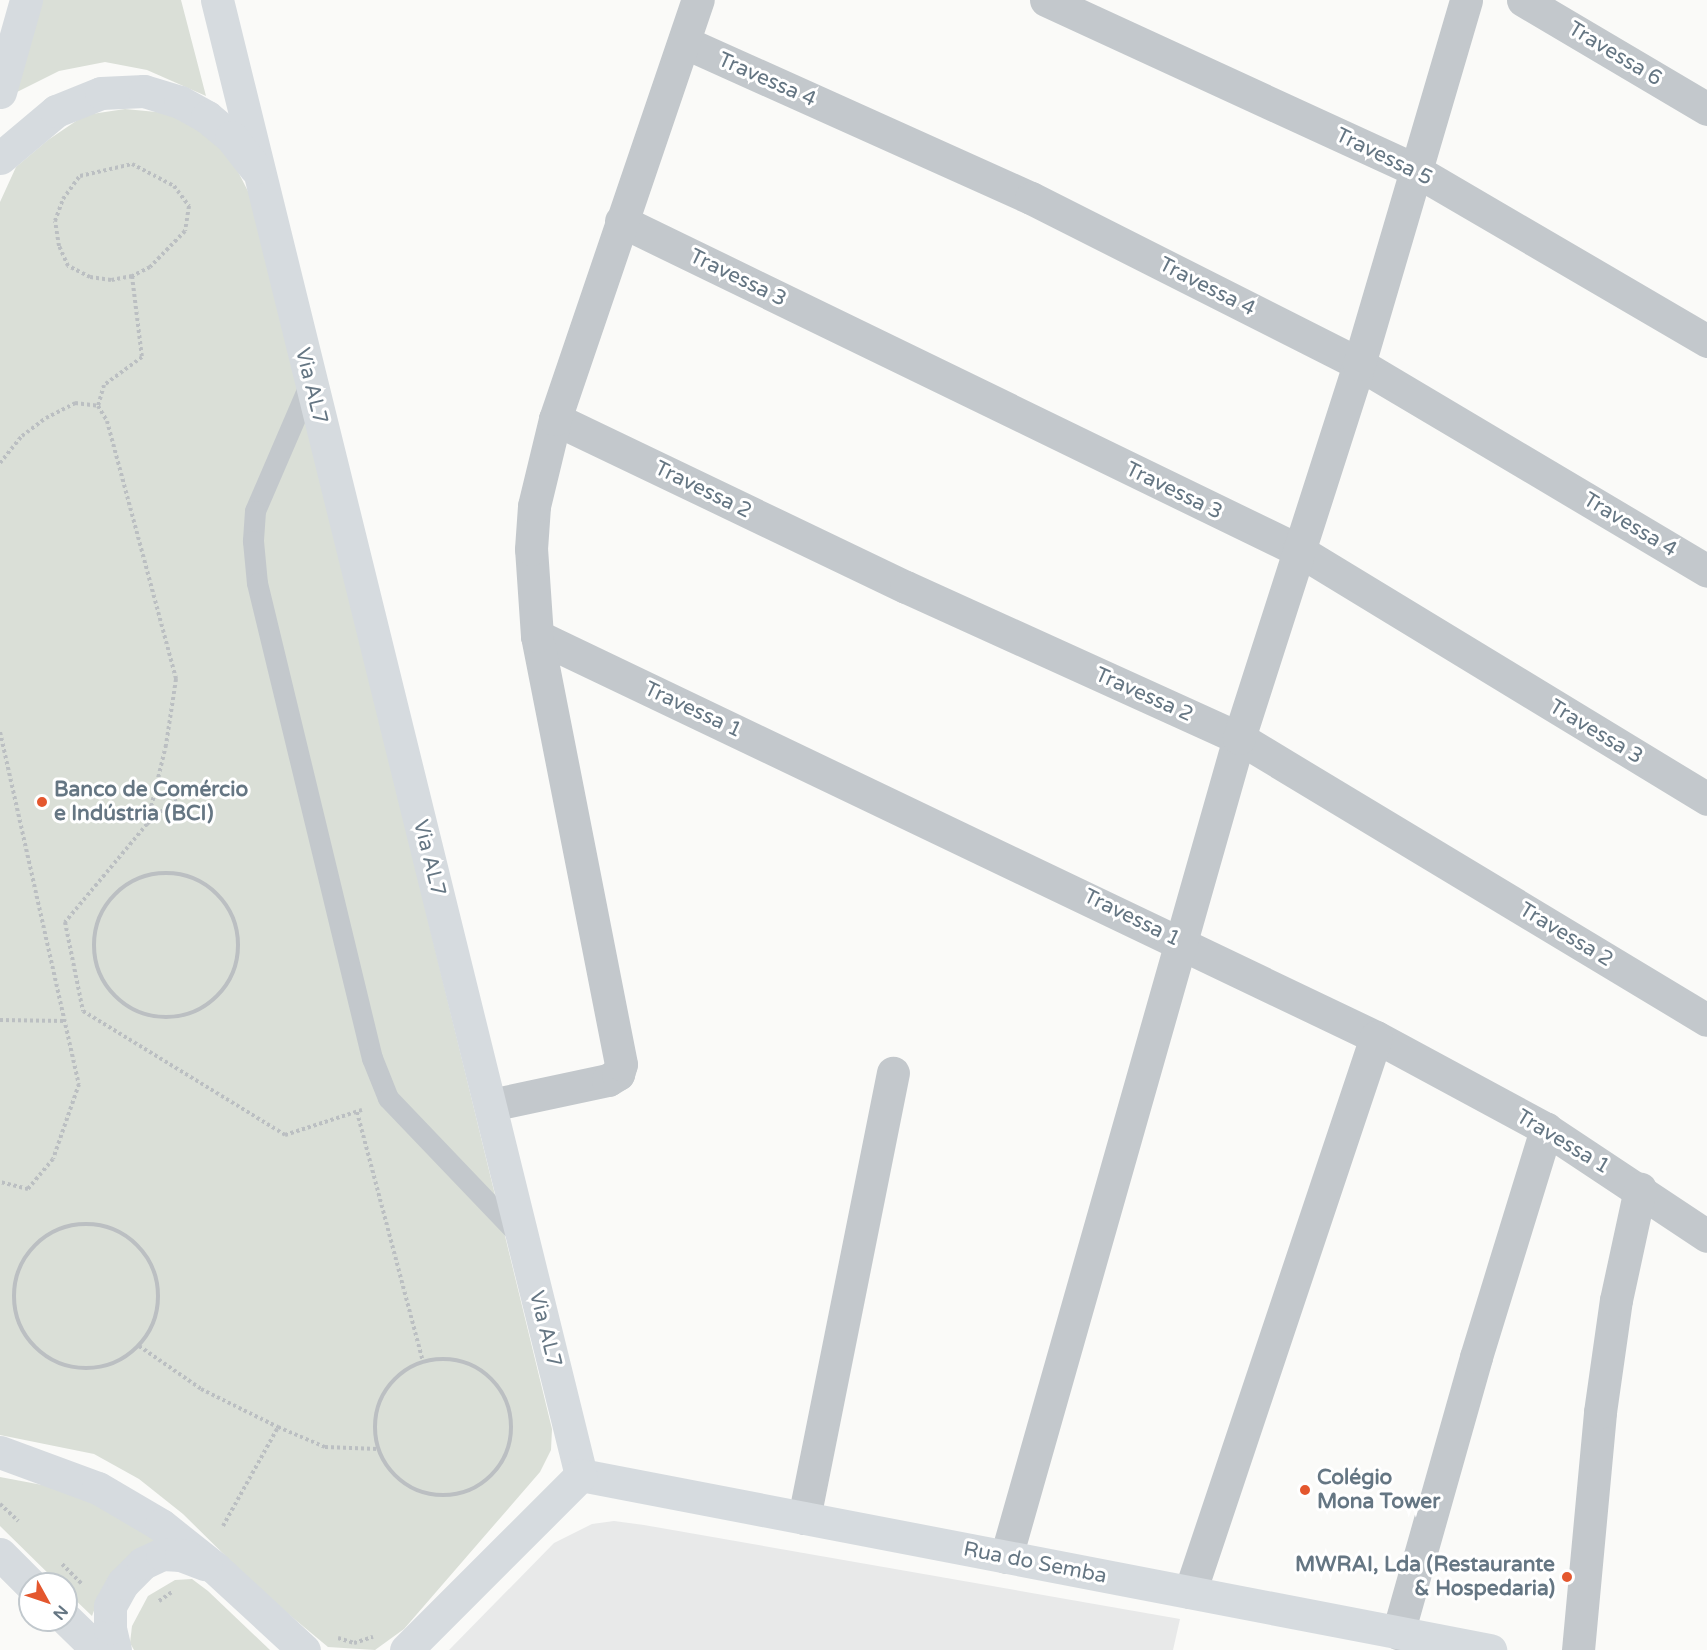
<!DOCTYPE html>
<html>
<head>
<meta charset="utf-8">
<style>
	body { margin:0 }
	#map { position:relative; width:1707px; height:1650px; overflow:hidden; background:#fafaf8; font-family:"Varela Round",sans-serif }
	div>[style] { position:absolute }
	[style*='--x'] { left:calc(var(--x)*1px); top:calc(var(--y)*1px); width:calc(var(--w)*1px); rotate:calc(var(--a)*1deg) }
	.built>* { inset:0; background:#e8e9e9 }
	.green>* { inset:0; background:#dadfd7 }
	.path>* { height:4px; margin-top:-2px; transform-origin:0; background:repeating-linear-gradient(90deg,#bbbfc2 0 3px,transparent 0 6px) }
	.path>.ring { margin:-2px; padding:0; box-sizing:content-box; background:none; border:4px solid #bbbfc2; border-radius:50% }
	.lane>* { height:21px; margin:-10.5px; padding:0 10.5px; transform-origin:10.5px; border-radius:10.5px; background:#c3c8cc }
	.street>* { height:33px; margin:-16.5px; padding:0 16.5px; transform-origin:16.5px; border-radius:16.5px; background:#c3c8cc }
	.secondary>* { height:33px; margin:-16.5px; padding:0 16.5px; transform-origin:16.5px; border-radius:16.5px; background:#d6dbdf }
	.dots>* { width:16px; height:16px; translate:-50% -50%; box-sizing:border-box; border:3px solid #fff; border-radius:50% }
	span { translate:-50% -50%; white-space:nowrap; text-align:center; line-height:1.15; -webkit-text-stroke:6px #fff; paint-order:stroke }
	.street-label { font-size:21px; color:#657683 }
	.poi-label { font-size:21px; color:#657683; font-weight:700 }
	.left { translate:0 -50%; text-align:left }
	.right { translate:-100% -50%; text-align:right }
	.north { position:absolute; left:18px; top:1572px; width:60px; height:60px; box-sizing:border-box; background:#fff; border:2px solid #c1c8cd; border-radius:50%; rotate:130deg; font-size:16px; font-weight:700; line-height:24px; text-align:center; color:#657683 }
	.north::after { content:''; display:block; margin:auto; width:21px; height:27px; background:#e4572e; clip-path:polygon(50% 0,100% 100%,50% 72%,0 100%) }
</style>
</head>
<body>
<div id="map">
	<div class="built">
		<div style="clip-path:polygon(614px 1521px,644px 1525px,1180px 1619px,1173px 1650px,449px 1650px,554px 1543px,592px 1524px)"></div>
	</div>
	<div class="green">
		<div style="clip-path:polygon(41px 0,181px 0,206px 96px,147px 70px,105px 62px,59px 71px,13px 94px)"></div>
		<div style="clip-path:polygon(125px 109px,167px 113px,203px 132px,232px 160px,253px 201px,552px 1429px,551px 1450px,540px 1472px,404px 1629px,375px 1650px,328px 1647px,262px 1592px,183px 1514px,139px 1479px,94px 1454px,0 1435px,0 202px,16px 167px,48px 140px,85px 115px)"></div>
		<div style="clip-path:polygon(0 1477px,90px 1494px,160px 1543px,101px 1592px,92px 1616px,66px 1591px,66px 1584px,59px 1584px,0 1526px)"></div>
		<div style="clip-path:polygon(192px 1579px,208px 1591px,270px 1650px,134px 1650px,130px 1643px,132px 1626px,148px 1596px,175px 1580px)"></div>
	</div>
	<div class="path">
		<div style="--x:132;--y:164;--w:47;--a:27.6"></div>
		<div style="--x:174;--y:186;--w:25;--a:53"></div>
		<div style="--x:189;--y:206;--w:25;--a:99"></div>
		<div style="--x:185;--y:231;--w:50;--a:134.2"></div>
		<div style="--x:150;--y:267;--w:20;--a:153"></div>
		<div style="--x:132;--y:276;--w:21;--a:169"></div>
		<div style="--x:111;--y:280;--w:21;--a:-172"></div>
		<div style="--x:90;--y:277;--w:25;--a:-153"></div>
		<div style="--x:68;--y:266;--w:22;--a:-114"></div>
		<div style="--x:59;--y:246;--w:25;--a:-99"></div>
		<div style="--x:55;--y:221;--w:23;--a:-70"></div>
		<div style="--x:63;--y:199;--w:29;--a:-54"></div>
		<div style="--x:80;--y:176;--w:53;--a:-13"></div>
		<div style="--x:132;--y:276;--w:82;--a:83"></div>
		<div style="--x:142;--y:357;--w:47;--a:143.6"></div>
		<div style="--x:104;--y:385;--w:22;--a:106"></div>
		<div style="--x:98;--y:406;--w:17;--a:59"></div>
		<div style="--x:107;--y:421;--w:267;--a:75"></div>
		<div style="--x:176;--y:679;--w:67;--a:98.6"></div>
		<div style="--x:166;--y:745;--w:81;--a:103.5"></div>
		<div style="--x:147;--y:824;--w:128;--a:129.9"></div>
		<div style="--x:65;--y:922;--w:91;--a:78.6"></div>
		<div style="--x:83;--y:1011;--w:237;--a:31.5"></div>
		<div style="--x:285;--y:1135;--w:81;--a:-18"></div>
		<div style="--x:0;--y:463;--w:35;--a:-51"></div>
		<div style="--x:22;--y:436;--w:30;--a:-37"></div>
		<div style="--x:46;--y:418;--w:33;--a:-27"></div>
		<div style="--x:75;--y:403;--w:23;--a:7"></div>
		<div style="--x:0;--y:732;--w:361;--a:77.4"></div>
		<div style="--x:79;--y:1084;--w:79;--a:109.1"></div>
		<div style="--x:53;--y:1159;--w:39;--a:130"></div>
		<div style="--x:28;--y:1189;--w:29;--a:-166"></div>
		<div style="--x:147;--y:824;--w:60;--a:-40.9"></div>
		<div class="ring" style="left:94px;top:873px;width:140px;height:140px"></div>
		<div style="--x:0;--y:1020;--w:65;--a:0.9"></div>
		<div style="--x:357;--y:1112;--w:259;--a:75.2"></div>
		<div class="ring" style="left:14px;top:1224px;width:140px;height:140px"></div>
		<div style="--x:139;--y:1346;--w:75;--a:34.7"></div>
		<div style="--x:201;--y:1389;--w:86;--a:26.3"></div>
		<div style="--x:278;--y:1427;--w:51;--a:23.1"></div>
		<div style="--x:325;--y:1447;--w:53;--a:2.2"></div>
		<div class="ring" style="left:375px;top:1359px;width:132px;height:132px"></div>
		<div style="--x:0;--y:1504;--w:25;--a:43"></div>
		<div style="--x:223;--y:1526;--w:113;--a:-60.9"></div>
		<div style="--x:62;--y:1564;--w:28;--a:45"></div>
		<div style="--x:159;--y:1601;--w:16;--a:-35"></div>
		<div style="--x:338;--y:1638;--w:17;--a:17"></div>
		<div style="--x:354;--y:1643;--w:20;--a:-18"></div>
	</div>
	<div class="lane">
		<div style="--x:310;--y:383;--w:139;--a:113.3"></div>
		<div style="--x:255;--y:511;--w:30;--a:94"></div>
		<div style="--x:253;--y:541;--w:42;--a:84.6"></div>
		<div style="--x:257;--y:583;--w:489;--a:76.4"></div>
		<div style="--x:372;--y:1058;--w:43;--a:68.2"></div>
		<div style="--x:388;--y:1098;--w:190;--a:46.3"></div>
	</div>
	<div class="street">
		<div style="--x:1046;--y:0;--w:404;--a:24.7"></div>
		<div style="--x:1413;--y:169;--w:341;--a:30.3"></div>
		<div style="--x:1523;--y:0;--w:214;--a:30.6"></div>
		<div style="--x:686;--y:43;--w:378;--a:24.2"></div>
		<div style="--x:1031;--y:198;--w:368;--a:26.8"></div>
		<div style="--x:1359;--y:364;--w:405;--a:30.7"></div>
		<div style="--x:621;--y:221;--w:753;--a:25.92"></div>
		<div style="--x:1298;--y:550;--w:479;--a:31.3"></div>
		<div style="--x:555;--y:419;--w:389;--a:25.6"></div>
		<div style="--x:906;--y:587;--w:366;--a:24.4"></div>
		<div style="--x:1239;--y:738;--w:546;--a:31.07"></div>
		<div style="--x:537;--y:636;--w:930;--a:25.55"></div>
		<div style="--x:1376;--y:1037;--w:193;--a:28.4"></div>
		<div style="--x:1546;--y:1129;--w:193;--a:33.6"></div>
		<div style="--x:491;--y:1105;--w:120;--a:-12.1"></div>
		<div style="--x:608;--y:1080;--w:12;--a:-31"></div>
		<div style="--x:618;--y:1074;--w:10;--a:-73"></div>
		<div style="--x:621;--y:1064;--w:436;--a:-101.1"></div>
		<div style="--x:537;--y:636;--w:87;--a:-93.9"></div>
		<div style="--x:531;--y:549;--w:43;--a:-86"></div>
		<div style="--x:534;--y:506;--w:89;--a:-76.4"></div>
		<div style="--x:555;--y:419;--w:443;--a:-71.2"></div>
		<div style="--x:804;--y:1518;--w:454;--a:-78.7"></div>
		<div style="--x:1006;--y:1557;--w:851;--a:-74.12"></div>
		<div style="--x:1239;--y:738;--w:393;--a:-72.2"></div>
		<div style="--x:1359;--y:364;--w:379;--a:-73.6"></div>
		<div style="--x:1190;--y:1592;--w:585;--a:-71.47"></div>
		<div style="--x:1398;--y:1633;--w:287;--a:-74.2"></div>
		<div style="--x:1476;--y:1357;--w:239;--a:-72.9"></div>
		<div style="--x:1578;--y:1650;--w:239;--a:-84.7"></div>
		<div style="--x:1600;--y:1412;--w:113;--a:-81.9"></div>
		<div style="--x:1616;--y:1300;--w:114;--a:-77.8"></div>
	</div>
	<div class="secondary">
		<div style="--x:217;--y:0;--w:1519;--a:76.14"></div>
		<div style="--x:0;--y:92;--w:96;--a:-74.2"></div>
		<div style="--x:0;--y:158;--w:73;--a:-40"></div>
		<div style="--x:56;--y:111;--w:48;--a:-21.8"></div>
		<div style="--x:101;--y:93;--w:43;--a:-2.7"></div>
		<div style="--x:144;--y:91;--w:38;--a:17"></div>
		<div style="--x:180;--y:102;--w:31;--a:29"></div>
		<div style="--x:207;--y:117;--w:31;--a:40"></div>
		<div style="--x:231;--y:137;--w:39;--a:52"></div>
		<div style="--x:0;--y:1452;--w:104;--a:20.2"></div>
		<div style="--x:98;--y:1488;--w:73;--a:30.4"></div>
		<div style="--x:161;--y:1525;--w:69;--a:38.5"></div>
		<div style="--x:215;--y:1568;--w:121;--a:42.7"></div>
		<div style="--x:581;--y:1475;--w:926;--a:10.9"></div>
		<div style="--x:0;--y:1554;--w:42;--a:45"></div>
		<div style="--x:66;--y:1619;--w:45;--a:44.1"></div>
		<div style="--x:115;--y:1650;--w:23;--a:-103"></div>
		<div style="--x:110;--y:1628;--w:22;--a:-90"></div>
		<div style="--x:110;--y:1606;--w:26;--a:-61"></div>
		<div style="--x:123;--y:1583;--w:28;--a:-45"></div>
		<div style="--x:143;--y:1563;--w:21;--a:-25"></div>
		<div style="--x:162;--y:1554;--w:19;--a:3"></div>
		<div style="--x:181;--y:1555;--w:26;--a:21"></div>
		<div style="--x:406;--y:1650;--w:247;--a:-45"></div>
	</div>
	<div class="dots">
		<div style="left:42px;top:802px;background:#e4572e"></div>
		<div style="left:1305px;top:1490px;background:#e4572e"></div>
		<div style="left:1567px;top:1577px;background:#e4572e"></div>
	</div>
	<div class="street-label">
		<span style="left:1615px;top:54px;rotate:31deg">Travessa 6</span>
		<span style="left:767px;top:80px;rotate:24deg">Travessa 4</span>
		<span style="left:1384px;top:157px;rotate:26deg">Travessa 5</span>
		<span style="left:738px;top:278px;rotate:26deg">Travessa 3</span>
		<span style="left:1207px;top:287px;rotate:27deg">Travessa 4</span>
		<span style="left:311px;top:386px;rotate:76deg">Via AL7</span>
		<span style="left:703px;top:490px;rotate:26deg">Travessa 2</span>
		<span style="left:1174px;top:491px;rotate:26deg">Travessa 3</span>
		<span style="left:1630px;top:525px;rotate:31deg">Travessa 4</span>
		<span style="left:1144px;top:695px;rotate:24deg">Travessa 2</span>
		<span style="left:693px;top:710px;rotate:25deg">Travessa 1</span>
		<span style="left:1596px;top:732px;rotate:31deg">Travessa 3</span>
		<span style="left:429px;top:858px;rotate:76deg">Via AL7</span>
		<span style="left:1132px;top:918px;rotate:26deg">Travessa 1</span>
		<span style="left:1566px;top:935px;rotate:31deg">Travessa 2</span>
		<span style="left:1563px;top:1142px;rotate:31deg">Travessa 1</span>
		<span style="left:545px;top:1329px;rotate:76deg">Via AL7</span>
		<span style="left:1035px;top:1563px;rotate:11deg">Rua do Semba</span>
	</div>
	<div class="poi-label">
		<span class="left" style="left:54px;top:802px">Banco de Comércio<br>e Indústria (BCI)</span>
		<span class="left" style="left:1317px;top:1490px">Colégio<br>Mona Tower</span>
		<span class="right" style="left:1555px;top:1577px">MWRAI, Lda (Restaurante<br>&amp; Hospedaria)</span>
	</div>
	<div class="north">N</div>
</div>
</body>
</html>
